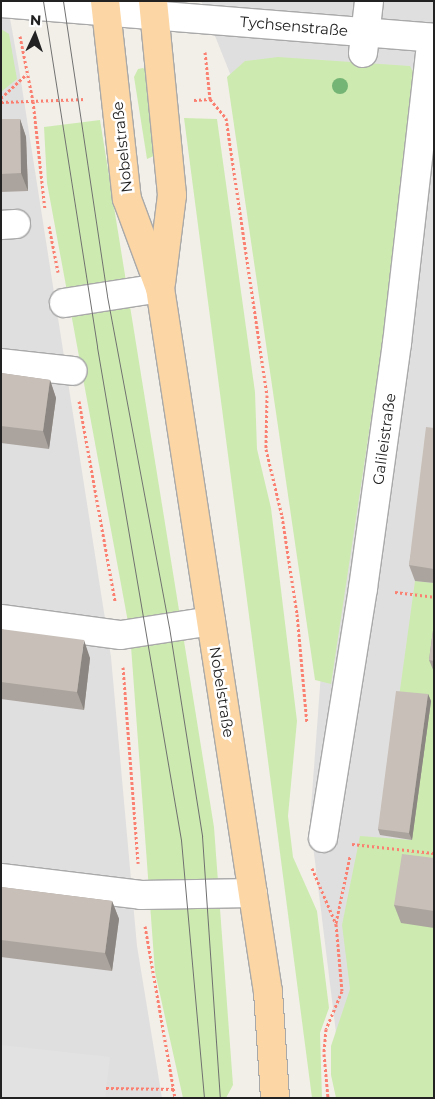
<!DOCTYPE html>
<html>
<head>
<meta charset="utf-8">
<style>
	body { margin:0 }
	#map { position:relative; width:435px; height:1099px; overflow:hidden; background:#f2efe9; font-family:Montserrat,sans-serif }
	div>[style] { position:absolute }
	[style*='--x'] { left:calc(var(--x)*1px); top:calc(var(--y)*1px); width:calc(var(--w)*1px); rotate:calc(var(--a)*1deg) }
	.residential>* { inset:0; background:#e0dfdf }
	.grass>* { inset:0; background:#cdebb0 }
	.parking>* { inset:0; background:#e2e2e2 }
	.path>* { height:3px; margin-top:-1.5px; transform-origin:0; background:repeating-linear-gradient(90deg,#fa8072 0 2.5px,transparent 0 5px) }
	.roads { filter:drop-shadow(1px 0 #a9a9a9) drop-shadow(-1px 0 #a9a9a9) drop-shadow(0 1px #a9a9a9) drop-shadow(0 -1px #a9a9a9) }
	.minor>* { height:28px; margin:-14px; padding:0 14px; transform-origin:14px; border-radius:14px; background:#fff }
	.major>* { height:28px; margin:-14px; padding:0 14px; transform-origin:14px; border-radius:14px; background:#fcd6a4 }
	.tram>* { height:1px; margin:-0.5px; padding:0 0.5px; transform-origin:0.5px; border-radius:0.5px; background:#707070 }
	.trees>* { width:16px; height:16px; margin:-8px; border-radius:50%; background:#74b475 }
	.wall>* { inset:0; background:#aba49e }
	.shaded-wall>* { inset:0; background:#8b8681 }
	.building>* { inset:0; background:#c7bfb8 }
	span { translate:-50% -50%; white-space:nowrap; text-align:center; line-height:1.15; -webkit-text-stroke:5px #fff; paint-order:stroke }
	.street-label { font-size:15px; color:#222 }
	.frame { position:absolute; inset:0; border:2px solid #222; pointer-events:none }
	.north { position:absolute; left:10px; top:10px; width:50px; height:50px; -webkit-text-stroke:4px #fff; paint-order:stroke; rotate:3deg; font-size:14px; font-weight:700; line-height:20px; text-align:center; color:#222 }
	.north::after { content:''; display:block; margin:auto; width:18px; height:22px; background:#222; clip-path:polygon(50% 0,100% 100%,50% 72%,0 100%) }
</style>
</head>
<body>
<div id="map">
	<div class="residential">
		<div style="clip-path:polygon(1px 1px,7px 1px,20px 75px,111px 657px,137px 946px,162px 1098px,1px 1098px)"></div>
		<div style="clip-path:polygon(201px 1px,434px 1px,434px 1098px,344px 1098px,310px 821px,321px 673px,233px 81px)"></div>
	</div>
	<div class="grass">
		<div style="clip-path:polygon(1px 29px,9px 34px,17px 79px,1px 92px)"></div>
		<div style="clip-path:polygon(278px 57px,410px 66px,421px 87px,331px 684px,315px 680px,227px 77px,245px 61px)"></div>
		<div style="clip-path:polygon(143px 68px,146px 70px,156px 155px,147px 159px,134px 77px,138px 69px)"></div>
		<div style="clip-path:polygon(184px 118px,217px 119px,255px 392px,257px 449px,271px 508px,297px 721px,288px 816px,293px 857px,317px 911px,329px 1008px,320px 1033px,322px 1098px,312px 1098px)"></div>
		<div style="clip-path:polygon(100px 120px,214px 827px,233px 1085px,226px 1098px,183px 1098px,155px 972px,130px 633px,47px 183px,44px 127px)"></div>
		<div style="clip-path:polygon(415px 581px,434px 583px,434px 1098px,336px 1098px,331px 1075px,331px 1046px,350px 989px,342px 925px,360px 836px,412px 840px,399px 697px)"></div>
	</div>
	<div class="parking">
		<div style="clip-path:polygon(1px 1045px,110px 1057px,105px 1098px,1px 1098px)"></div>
	</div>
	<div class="path">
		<div style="--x:20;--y:36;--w:66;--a:78.7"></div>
		<div style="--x:33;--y:101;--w:110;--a:83.7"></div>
		<div style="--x:205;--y:52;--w:47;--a:83.9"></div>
		<div style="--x:210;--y:99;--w:25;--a:50"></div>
		<div style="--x:226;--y:118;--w:280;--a:81.6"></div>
		<div style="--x:267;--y:395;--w:54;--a:91.1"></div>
		<div style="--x:266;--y:449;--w:69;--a:76.6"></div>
		<div style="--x:282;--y:516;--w:99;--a:81.3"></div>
		<div style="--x:297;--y:614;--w:109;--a:84.8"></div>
		<div style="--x:1;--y:98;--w:35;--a:-43"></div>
		<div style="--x:194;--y:100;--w:16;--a:-4"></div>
		<div style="--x:1;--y:102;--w:85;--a:-2"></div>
		<div style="--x:49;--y:226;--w:47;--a:78.9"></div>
		<div style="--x:79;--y:401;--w:204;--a:79.8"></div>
		<div style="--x:395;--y:592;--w:39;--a:7"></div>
		<div style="--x:123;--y:667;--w:197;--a:85.6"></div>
		<div style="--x:352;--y:844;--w:82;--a:6.3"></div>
		<div style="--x:312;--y:868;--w:61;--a:66.8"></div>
		<div style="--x:336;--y:924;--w:67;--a:84.9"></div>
		<div style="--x:342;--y:991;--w:41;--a:112.8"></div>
		<div style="--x:326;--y:1029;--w:25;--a:95"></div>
		<div style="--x:324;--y:1054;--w:44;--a:84.8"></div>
		<div style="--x:336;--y:923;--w:68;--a:-78.2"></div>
		<div style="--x:145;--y:926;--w:175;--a:80.1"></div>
		<div style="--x:106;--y:1088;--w:70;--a:0.8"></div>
	</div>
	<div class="roads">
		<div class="minor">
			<div style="--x:1;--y:3;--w:434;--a:4.6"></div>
			<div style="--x:363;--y:53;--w:52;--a:-83.4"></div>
			<div style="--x:1;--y:225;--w:15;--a:-4"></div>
			<div style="--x:64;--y:303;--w:97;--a:-8.9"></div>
			<div style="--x:1;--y:363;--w:72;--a:6.3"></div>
			<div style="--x:1;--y:619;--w:121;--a:7.6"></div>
			<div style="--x:121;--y:635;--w:91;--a:-8.8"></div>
			<div style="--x:323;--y:838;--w:253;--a:-80.9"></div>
			<div style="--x:363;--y:588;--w:247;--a:-82.1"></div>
			<div style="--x:397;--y:343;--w:307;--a:-83.5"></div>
			<div style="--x:1;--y:878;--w:141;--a:6.9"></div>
			<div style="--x:141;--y:895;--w:112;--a:-1"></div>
		</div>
		<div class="major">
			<div style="--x:105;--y:1;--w:199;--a:83.7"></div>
			<div style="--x:127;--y:199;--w:95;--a:69.7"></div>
			<div style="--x:160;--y:288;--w:712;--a:81.28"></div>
			<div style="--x:268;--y:992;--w:106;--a:86.2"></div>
			<div style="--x:153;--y:1;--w:195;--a:84.4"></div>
			<div style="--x:172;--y:195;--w:89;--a:97.1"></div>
		</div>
	</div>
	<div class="tram">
		<div style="--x:43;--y:1;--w:350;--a:81.1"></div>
		<div style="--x:97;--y:347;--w:500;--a:80.33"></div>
		<div style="--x:181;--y:840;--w:259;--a:84.9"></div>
		<div style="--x:63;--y:1;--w:298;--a:81.5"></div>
		<div style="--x:107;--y:296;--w:337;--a:79.4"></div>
		<div style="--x:169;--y:627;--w:212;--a:81"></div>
		<div style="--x:202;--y:836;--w:263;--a:86.1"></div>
	</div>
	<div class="trees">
		<div style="left:340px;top:86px"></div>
	</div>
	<div class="wall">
		<div style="clip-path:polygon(1px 119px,20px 119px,26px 137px,28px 191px,1px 192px)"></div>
		<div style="clip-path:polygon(1px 373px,50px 380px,56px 398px,49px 449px,1px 443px)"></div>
		<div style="clip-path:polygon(434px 428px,434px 583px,415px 581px,409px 565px)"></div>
		<div style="clip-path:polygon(434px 623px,434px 672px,429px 660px)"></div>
		<div style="clip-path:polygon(1px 629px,90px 658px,84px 710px,1px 699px)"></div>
		<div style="clip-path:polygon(428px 694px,431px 701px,412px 840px,380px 835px,378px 829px)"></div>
		<div style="clip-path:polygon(434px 858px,434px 928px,401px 923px,394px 905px)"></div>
		<div style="clip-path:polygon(1px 887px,112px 901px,119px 919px,112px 971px,1px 957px)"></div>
	</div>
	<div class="shaded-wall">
		<div style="clip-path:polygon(20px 119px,26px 137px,28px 191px,21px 173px)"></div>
		<div style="clip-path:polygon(50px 380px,56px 398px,49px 449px,43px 431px)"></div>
		<div style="clip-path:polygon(84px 640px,90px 658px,84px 710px,77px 692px)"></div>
		<div style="clip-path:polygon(428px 694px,431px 701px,412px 840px,409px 833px)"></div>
		<div style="clip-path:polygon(112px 901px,119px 919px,112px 971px,105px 953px)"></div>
	</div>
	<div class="building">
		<div style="clip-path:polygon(1px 119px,20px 119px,21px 173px,1px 174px)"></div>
		<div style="clip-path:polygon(1px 373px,50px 380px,43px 431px,1px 426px)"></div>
		<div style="clip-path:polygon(426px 427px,434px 428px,434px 569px,409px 565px)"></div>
		<div style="clip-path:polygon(434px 623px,434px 661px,429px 660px)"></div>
		<div style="clip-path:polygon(1px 629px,84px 640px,77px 692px,1px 682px)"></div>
		<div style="clip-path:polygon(396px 691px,428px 694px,409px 833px,378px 829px)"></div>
		<div style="clip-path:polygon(402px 854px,434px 858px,434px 911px,394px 905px)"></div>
		<div style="clip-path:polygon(1px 887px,112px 901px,105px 953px,1px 940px)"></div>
	</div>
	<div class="street-label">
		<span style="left:294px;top:26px;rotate:5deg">Tychsenstraße</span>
		<span style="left:122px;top:147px;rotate:-96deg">Nobelstraße</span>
		<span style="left:384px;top:439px;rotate:-82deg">Galileistraße</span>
		<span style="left:222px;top:692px;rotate:81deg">Nobelstraße</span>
	</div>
	<div class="frame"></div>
	<div class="north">N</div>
</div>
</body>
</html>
